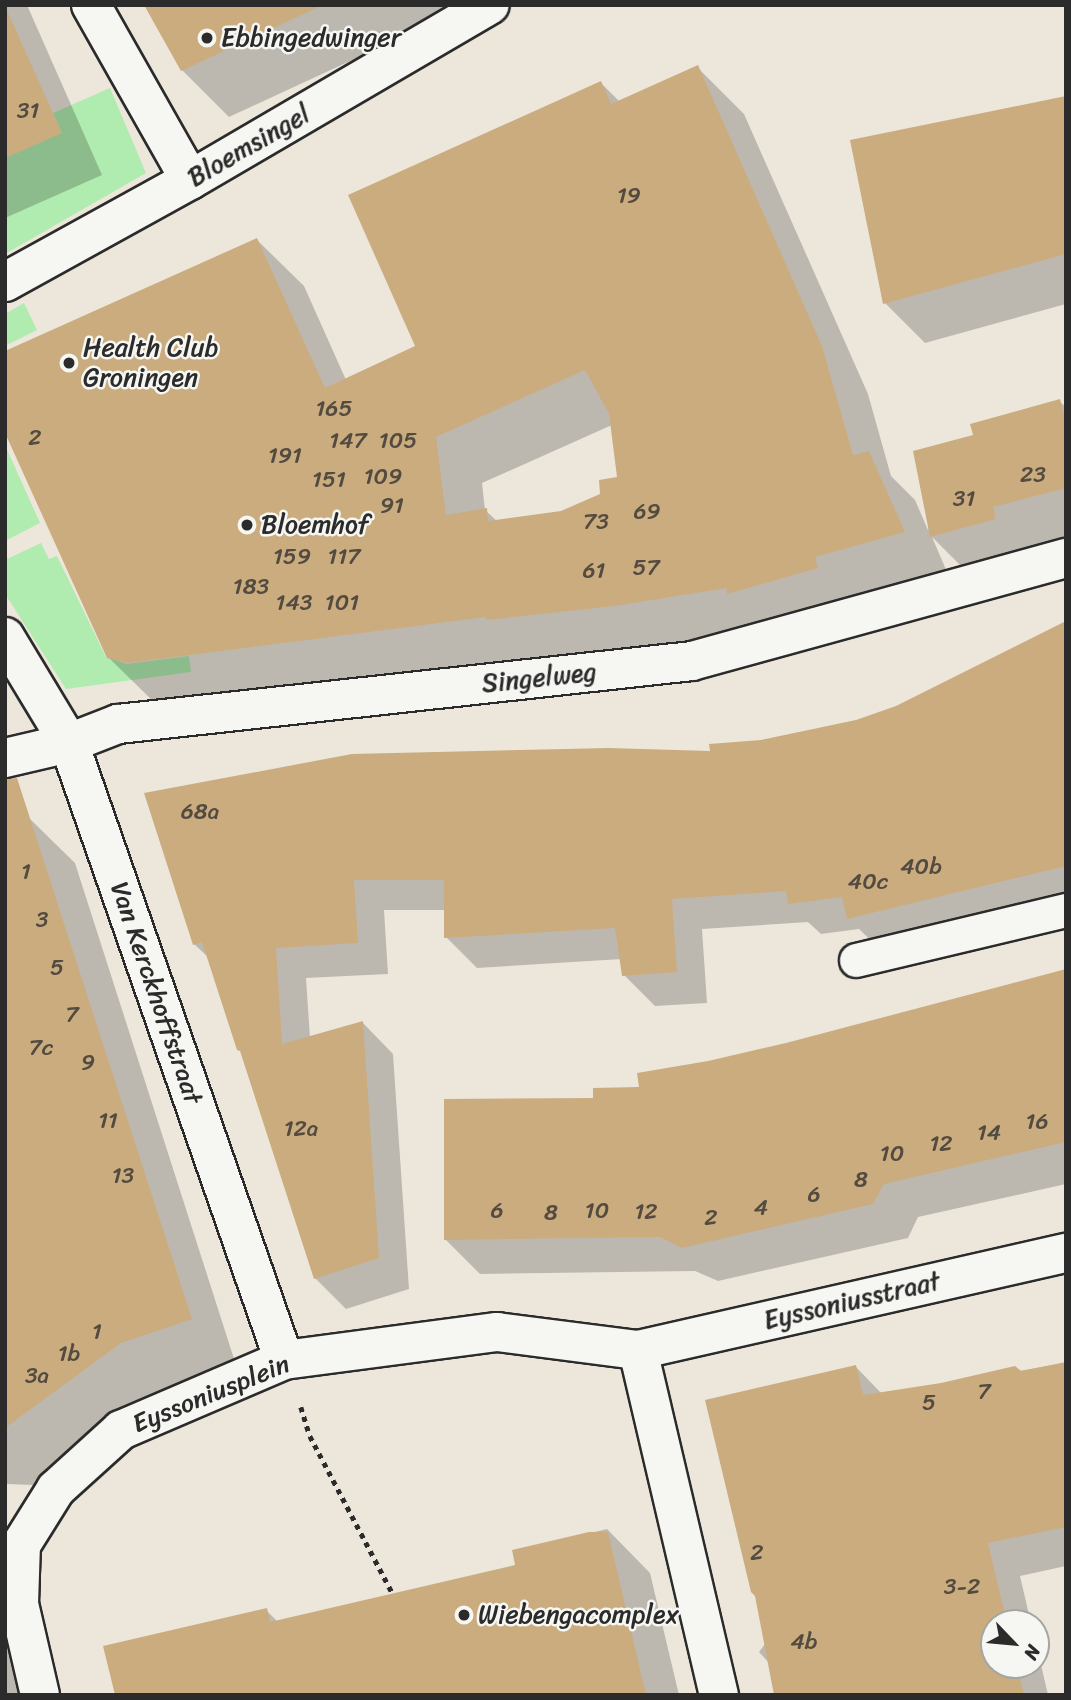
<!DOCTYPE html>
<html>
<head>
<meta charset="utf-8">
<style>
	body { margin:0 }
	#map { position:relative; width:1071px; height:1700px; overflow:hidden; background:#ede7db; font-family:Sriracha,sans-serif }
	div>[style] { position:absolute }
	[style*='--x'] { left:calc(var(--x)*1px); top:calc(var(--y)*1px); width:calc(var(--w)*1px); rotate:calc(var(--a)*1deg) }
	.green>* { inset:0; background:#b0ebb0 }
	.shadow>* { inset:0; background:#0003 }
	.building>* { inset:0; background:#cbac7f }
	.path>* { height:4.5px; margin-top:-2.25px; transform-origin:0; background:repeating-linear-gradient(90deg,#2b2b2b 0 5px,transparent 0 10px) }
	.roads { filter:drop-shadow(2px 0 #2b2b2b) drop-shadow(-2px 0 #2b2b2b) drop-shadow(0 2px #2b2b2b) drop-shadow(0 -2px #2b2b2b) }
	.lane>* { height:33px; margin:-16.5px; padding:0 16.5px; transform-origin:16.5px; border-radius:16.5px; background:#f6f6f2 }
	.street>* { height:38px; margin:-19px; padding:0 19px; transform-origin:19px; border-radius:19px; background:#f6f6f2 }
	.dots>* { width:19px; height:19px; translate:-50% -50%; box-sizing:border-box; border:4px solid #f6f6f2; border-radius:50% }
	span { translate:-50% -50%; white-space:nowrap; text-align:center; line-height:1.15; -webkit-text-stroke:5px #f6f6f2; paint-order:stroke }
	.number-label { font-size:23px; color:#534b40 }
	.number-label span { -webkit-text-stroke-width:0 }
	.poi-label { font-size:26px; color:#2b2b2b }
	.left { translate:0 -50%; text-align:left }
	.street-label { font-size:26px; color:#2b2b2b }
	.frame { position:absolute; inset:0; border:7px solid #2b2b2b; pointer-events:none }
	.north { position:absolute; left:980px; top:1609px; width:70px; height:70px; box-sizing:border-box; background:#f6f6f2; border:2px solid #a5a5a2; border-radius:50%; rotate:116deg; font-size:19px; font-weight:700; line-height:28px; text-align:center; color:#2b2b2b }
	.north::after { content:''; display:block; margin:auto; width:24px; height:32px; background:#2b2b2b; clip-path:polygon(50% 0,100% 100%,50% 72%,0 100%) }
</style>
</head>
<body>
<div id="map">
	<div class="green">
		<div style="clip-path:polygon(110px 88px,146px 173px,5px 254px,5px 158px,61px 133px,53px 113px)"></div>
		<div style="clip-path:polygon(24px 303px,37px 330px,5px 346px,5px 314px)"></div>
		<div style="clip-path:polygon(5px 445px,40px 523px,5px 541px)"></div>
		<div style="clip-path:polygon(41px 543px,49px 559px,57px 556px,106px 657px,127px 664px,189px 656px,191px 672px,66px 689px,5px 594px,5px 560px)"></div>
	</div>
	<div class="shadow">
		<div style="clip-path:polygon(5px 5px,27px 5px,102px 175px,5px 218px)"></div>
		<div style="clip-path:polygon(146px 5px,471px 5px,229px 117px,182px 70px)"></div>
		<div style="clip-path:polygon(evenodd,697px 67px,744px 114px,868px 394px,891px 476px,915px 500px,928px 530px,975px 436px,1059px 401px,1066px 407px,1066px 538px,1032px 547px,1035px 559px,971px 576px,932px 537px,950px 579px,775px 639px,156px 704px,108px 657px,257px 240px,304px 286px,346px 380px,417px 347px,601px 83px,620px 102px,697px 67px,612px 425px,619px 479px,602px 495px,561px 513px,498px 522px,485px 510px,482px 483px,612px 425px)"></div>
		<div style="clip-path:polygon(1066px 98px,1066px 304px,925px 343px,885px 303px)"></div>
		<div style="clip-path:polygon(1066px 628px,1066px 902px,880px 949px,859px 929px,821px 934px,808px 922px,702px 929px,707px 1003px,655px 1006px,624px 975px,622px 959px,477px 968px,446px 937px,446px 910px,384px 910px,388px 974px,306px 978px,310px 1038px,363px 1023px,393px 1054px,409px 1289px,346px 1309px,315px 1278px,243px 1053px,209px 958px,194px 944px,146px 794px,712px 753px,857px 721px,896px 708px)"></div>
		<div style="clip-path:polygon(29px 818px,75px 863px,236px 1365px,167px 1388px,34px 1485px,5px 1484px,5px 1004px)"></div>
		<div style="clip-path:polygon(1066px 970px,1066px 1184px,918px 1217px,908px 1238px,718px 1281px,695px 1271px,480px 1274px,446px 1240px,595px 1100px,752px 1053px)"></div>
		<div style="clip-path:polygon(1066px 1363px,1066px 1566px,1020px 1576px,1031px 1623px,994px 1623px,994px 1665px,1036px 1665px,1036px 1643px,1048px 1695px,778px 1695px,769px 1663px,759px 1652px,767px 1641px,856px 1367px,882px 1394px)"></div>
		<div style="clip-path:polygon(607px 1529px,650px 1573px,679px 1695px,116px 1695px,266px 1610px,278px 1622px,517px 1566px,514px 1551px)"></div>
		<div style="clip-path:polygon(5px 1648px,12px 1655px,19px 1695px,5px 1695px)"></div>
	</div>
	<div class="building">
		<div style="clip-path:polygon(144px 5px,323px 5px,181px 71px)"></div>
		<div style="clip-path:polygon(5px 6px,62px 133px,5px 158px)"></div>
		<div style="clip-path:polygon(evenodd,698px 65px,822px 346px,853px 455px,869px 451px,905px 532px,815px 557px,818px 568px,727px 594px,727px 588px,614px 606px,486px 620px,486px 617px,128px 663px,107px 658px,5px 433px,5px 351px,257px 238px,325px 388px,415px 346px,348px 195px,601px 81px,611px 104px,698px 65px,585px 370px,609px 414px,617px 477px,599px 480px,600px 494px,561px 511px,488px 521px,487px 508px,446px 515px,436px 437px,585px 370px)"></div>
		<div style="clip-path:polygon(1066px 96px,1066px 254px,883px 304px,850px 140px)"></div>
		<div style="clip-path:polygon(1060px 399px,1066px 423px,1066px 488px,993px 507px,996px 519px,930px 537px,913px 451px,973px 435px,970px 424px)"></div>
		<div style="clip-path:polygon(1066px 621px,1066px 866px,847px 919px,842px 897px,788px 904px,786px 891px,672px 899px,677px 972px,622px 976px,615px 928px,444px 938px,444px 880px,354px 880px,358px 943px,276px 948px,282px 1044px,363px 1021px,379px 1258px,314px 1279px,240px 1051px,237px 1050px,202px 942px,193px 945px,144px 793px,352px 754px,609px 748px,710px 751px,709px 744px,761px 740px,856px 720px,896px 706px)"></div>
		<div style="clip-path:polygon(17px 778px,192px 1319px,121px 1343px,5px 1428px,5px 779px)"></div>
		<div style="clip-path:polygon(1066px 969px,1066px 1142px,884px 1184px,873px 1204px,682px 1248px,660px 1237px,444px 1240px,444px 1099px,593px 1098px,593px 1088px,639px 1087px,637px 1073px,708px 1061px,786px 1043px)"></div>
		<div style="clip-path:polygon(1066px 1362px,1066px 1527px,988px 1543px,1007px 1623px,994px 1623px,994px 1665px,1017px 1665px,1024px 1695px,774px 1695px,755px 1596px,751px 1592px,705px 1400px,856px 1365px,863px 1395px,941px 1383px,1015px 1366px,1021px 1371px)"></div>
		<div style="clip-path:polygon(589px 1532px,608px 1532px,646px 1695px,115px 1695px,103px 1646px,267px 1608px,270px 1622px,515px 1565px,512px 1550px)"></div>
	</div>
	<div class="path">
		<div style="--x:301;--y:1407;--w:30;--a:73"></div>
		<div style="--x:310;--y:1436;--w:178;--a:62.3"></div>
	</div>
	<div class="roads">
		<div class="lane">
			<div style="--x:856;--y:960;--w:216;--a:-13.4"></div>
		</div>
		<div class="street">
			<div style="--x:91;--y:5;--w:201;--a:60.5"></div>
			<div style="--x:5;--y:282;--w:211;--a:-28.9"></div>
			<div style="--x:190;--y:180;--w:347;--a:-30.3"></div>
			<div style="--x:5;--y:637;--w:124;--a:58.9"></div>
			<div style="--x:69;--y:743;--w:653;--a:70.79"></div>
			<div style="--x:5;--y:758;--w:66;--a:-13.2"></div>
			<div style="--x:69;--y:743;--w:53;--a:-21.2"></div>
			<div style="--x:118;--y:724;--w:577;--a:-6.26"></div>
			<div style="--x:692;--y:661;--w:388;--a:-15.4"></div>
			<div style="--x:638;--y:1350;--w:354;--a:76.8"></div>
			<div style="--x:40;--y:1695;--w:93;--a:-103"></div>
			<div style="--x:19;--y:1604;--w:59;--a:-88.1"></div>
			<div style="--x:21;--y:1545;--w:66;--a:-58"></div>
			<div style="--x:56;--y:1489;--w:88;--a:-42.2"></div>
			<div style="--x:121;--y:1430;--w:177;--a:-23.2"></div>
			<div style="--x:284;--y:1360;--w:215;--a:-7.5"></div>
			<div style="--x:497;--y:1332;--w:142;--a:7.3"></div>
			<div style="--x:638;--y:1350;--w:439;--a:-12.8"></div>
		</div>
	</div>
	<div class="dots">
		<div style="left:207px;top:38px;background:#2b2b2b"></div>
		<div style="left:69px;top:363px;background:#2b2b2b"></div>
		<div style="left:247px;top:525px;background:#2b2b2b"></div>
		<div style="left:464px;top:1615px;background:#2b2b2b"></div>
	</div>
	<div class="number-label">
		<span style="left:28px;top:111px">31</span>
		<span style="left:629px;top:196px">19</span>
		<span style="left:334px;top:409px">165</span>
		<span style="left:35px;top:438px">2</span>
		<span style="left:348px;top:441px">147</span>
		<span style="left:398px;top:441px">105</span>
		<span style="left:285px;top:456px">191</span>
		<span style="left:1033px;top:475px">23</span>
		<span style="left:383px;top:477px">109</span>
		<span style="left:329px;top:480px">151</span>
		<span style="left:964px;top:499px">31</span>
		<span style="left:392px;top:506px">91</span>
		<span style="left:647px;top:512px">69</span>
		<span style="left:596px;top:522px">73</span>
		<span style="left:292px;top:557px">159</span>
		<span style="left:344px;top:557px">117</span>
		<span style="left:646px;top:568px">57</span>
		<span style="left:594px;top:571px">61</span>
		<span style="left:251px;top:587px">183</span>
		<span style="left:294px;top:603px">143</span>
		<span style="left:342px;top:603px">101</span>
		<span style="left:200px;top:812px">68a</span>
		<span style="left:921px;top:867px">40b</span>
		<span style="left:26px;top:872px">1</span>
		<span style="left:868px;top:882px">40c</span>
		<span style="left:42px;top:920px">3</span>
		<span style="left:57px;top:968px">5</span>
		<span style="left:72px;top:1015px">7</span>
		<span style="left:41px;top:1048px">7c</span>
		<span style="left:88px;top:1063px">9</span>
		<span style="left:108px;top:1121px">11</span>
		<span style="left:1037px;top:1122px">16</span>
		<span style="left:301px;top:1129px">12a</span>
		<span style="left:989px;top:1133px">14</span>
		<span style="left:941px;top:1144px">12</span>
		<span style="left:892px;top:1154px">10</span>
		<span style="left:123px;top:1176px">13</span>
		<span style="left:861px;top:1180px">8</span>
		<span style="left:814px;top:1195px">6</span>
		<span style="left:761px;top:1208px">4</span>
		<span style="left:497px;top:1211px">6</span>
		<span style="left:597px;top:1211px">10</span>
		<span style="left:646px;top:1212px">12</span>
		<span style="left:551px;top:1213px">8</span>
		<span style="left:711px;top:1218px">2</span>
		<span style="left:97px;top:1332px">1</span>
		<span style="left:69px;top:1354px">1b</span>
		<span style="left:37px;top:1376px">3a</span>
		<span style="left:984px;top:1392px">7</span>
		<span style="left:929px;top:1403px">5</span>
		<span style="left:757px;top:1553px">2</span>
		<span style="left:962px;top:1587px">3-2</span>
		<span style="left:804px;top:1642px">4b</span>
	</div>
	<div class="poi-label">
		<span class="left" style="left:221px;top:38px">Ebbingedwinger</span>
		<span class="left" style="left:83px;top:363px">Health Club<br>Groningen</span>
		<span class="left" style="left:261px;top:525px">Bloemhof</span>
		<span class="left" style="left:478px;top:1615px">Wiebengacomplex</span>
	</div>
	<div class="street-label">
		<span style="left:249px;top:146px;rotate:-30deg">Bloemsingel</span>
		<span style="left:539px;top:678px;rotate:-6deg">Singelweg</span>
		<span style="left:156px;top:993px;rotate:71deg">Van Kerckhoffstraat</span>
		<span style="left:852px;top:1301px;rotate:-13deg">Eyssoniusstraat</span>
		<span style="left:211px;top:1394px;rotate:-22deg">Eyssoniusplein</span>
	</div>
	<div class="frame"></div>
	<div class="north">N</div>
</div>
</body>
</html>
